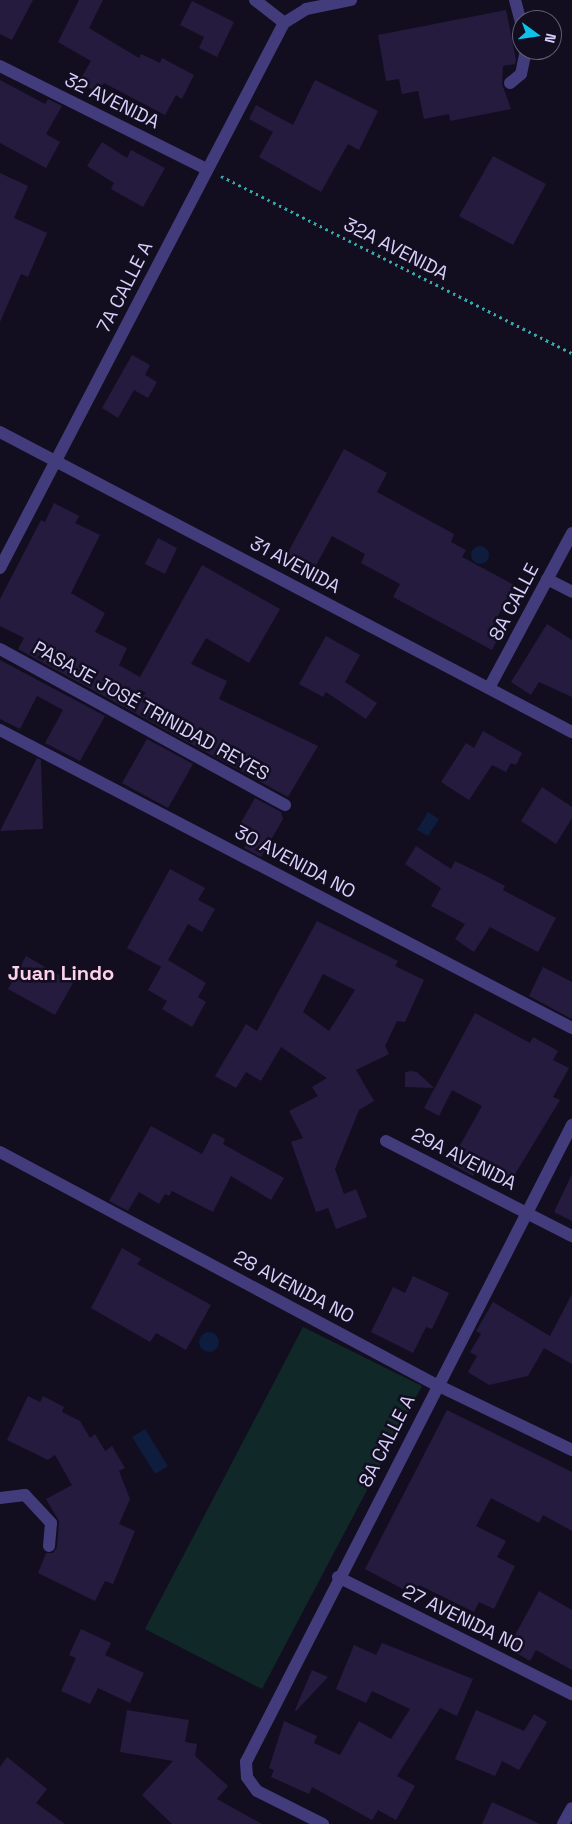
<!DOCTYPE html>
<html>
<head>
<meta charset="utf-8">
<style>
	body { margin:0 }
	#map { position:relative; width:572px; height:1824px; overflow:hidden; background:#120e1f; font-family:"Space Grotesk",sans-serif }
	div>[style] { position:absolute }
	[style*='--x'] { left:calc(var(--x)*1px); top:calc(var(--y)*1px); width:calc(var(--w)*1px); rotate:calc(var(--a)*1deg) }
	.green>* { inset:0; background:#112829 }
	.water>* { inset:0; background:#0e1c3e }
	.round { border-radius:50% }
	.building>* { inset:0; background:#251b3f }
	.path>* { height:3px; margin-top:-1.5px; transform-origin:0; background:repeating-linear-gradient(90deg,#35a9aa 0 2.5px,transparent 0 6.5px) }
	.minor>* { height:12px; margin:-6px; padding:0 6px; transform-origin:6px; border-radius:6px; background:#433c7c }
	span { translate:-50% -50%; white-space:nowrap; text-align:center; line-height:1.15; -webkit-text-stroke:5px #120e1f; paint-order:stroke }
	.street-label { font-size:19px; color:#d7cffc }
	.neighbourhood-label { font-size:20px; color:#fcd1e9; font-weight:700 }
	.north { position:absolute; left:512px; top:10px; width:50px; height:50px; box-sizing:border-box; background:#120e1f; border:1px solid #615b77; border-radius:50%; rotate:104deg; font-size:14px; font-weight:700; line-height:20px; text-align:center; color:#d7cffc }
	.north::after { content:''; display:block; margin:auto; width:18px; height:22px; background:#0ec3e9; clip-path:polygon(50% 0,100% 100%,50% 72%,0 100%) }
</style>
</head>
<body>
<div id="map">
	<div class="green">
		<div style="clip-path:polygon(303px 1327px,422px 1386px,262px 1689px,145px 1629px)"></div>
	</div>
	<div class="water">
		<div class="round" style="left:471px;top:546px;width:18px;height:18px"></div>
		<div style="clip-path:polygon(428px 812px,439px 819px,428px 836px,417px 830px)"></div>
		<div class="round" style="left:199px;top:1332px;width:20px;height:20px"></div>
		<div style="clip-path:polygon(145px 1429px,168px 1466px,155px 1474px,132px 1437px)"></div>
	</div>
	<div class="building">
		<div style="clip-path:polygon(0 0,33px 0,12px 40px,0 34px)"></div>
		<div style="clip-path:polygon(79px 0,103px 0,89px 28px,139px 58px,141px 54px,160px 63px,162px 58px,194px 75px,182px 99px,176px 95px,165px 115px,104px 83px,98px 93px,79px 82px,91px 61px,58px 42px)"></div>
		<div style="clip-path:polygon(192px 1px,234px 22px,217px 57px,199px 48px,204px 37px,180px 25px)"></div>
		<div style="clip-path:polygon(506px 10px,516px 60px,515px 64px,503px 66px,502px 84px,511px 109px,450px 121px,449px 114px,424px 119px,418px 91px,402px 94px,399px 79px,386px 81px,378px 35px)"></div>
		<div style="clip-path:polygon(0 80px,45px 104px,48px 99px,62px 106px,46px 134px,60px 142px,46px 168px,0 143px)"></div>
		<div style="clip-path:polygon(315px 80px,378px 111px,359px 150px,348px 144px,321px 192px,259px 157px,273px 132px,249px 119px,256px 105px,293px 125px)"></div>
		<div style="clip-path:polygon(102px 142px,127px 158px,131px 150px,165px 168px,143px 207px,111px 189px,114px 183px,87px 166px)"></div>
		<div style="clip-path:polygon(493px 156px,546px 184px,513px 245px,459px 216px)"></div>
		<div style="clip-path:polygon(0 173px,28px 186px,14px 218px,47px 233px,28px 277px,21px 274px,0 322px)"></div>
		<div style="clip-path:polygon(132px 355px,150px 365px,145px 375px,157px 382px,148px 398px,134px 390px,118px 418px,102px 408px)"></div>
		<div style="clip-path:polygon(344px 449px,387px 473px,377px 492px,454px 534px,451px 542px,466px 550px,462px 557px,514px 585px,492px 627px,501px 632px,492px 650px,393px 597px,400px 584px,361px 563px,365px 554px,332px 536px,314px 569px,287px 554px)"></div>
		<div style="clip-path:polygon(54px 503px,79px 516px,75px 523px,100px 535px,71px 593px,105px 613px,95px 632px,127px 648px,119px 665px,140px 677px,202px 565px,280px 609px,249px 663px,206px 638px,191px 664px,227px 681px,219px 699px,318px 746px,288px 797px,18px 649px,24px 638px,0 626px,0 599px,41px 520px,45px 522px)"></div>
		<div style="clip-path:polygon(158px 538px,177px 548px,165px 574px,145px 564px)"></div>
		<div style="clip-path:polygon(547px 624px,572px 640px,572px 697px,539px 682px,531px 695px,511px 682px)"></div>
		<div style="clip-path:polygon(326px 636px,360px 655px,345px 682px,377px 703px,366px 719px,326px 692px,323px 697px,299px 684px)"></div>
		<div style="clip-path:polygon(0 660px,105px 716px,80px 761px,45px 743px,63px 710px,37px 696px,20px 729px,0 719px)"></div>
		<div style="clip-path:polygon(483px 731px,522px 753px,516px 765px,511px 763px,506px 772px,492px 765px,469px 800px,441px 782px,466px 743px,474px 748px)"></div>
		<div style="clip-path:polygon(147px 739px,193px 764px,168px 808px,122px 783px)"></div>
		<div style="clip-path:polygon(37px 758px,41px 760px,43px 829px,0 831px)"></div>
		<div style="clip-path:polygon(542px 787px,572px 807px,572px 818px,556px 844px,521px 821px)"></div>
		<div style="clip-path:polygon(255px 798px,281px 812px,283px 819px,261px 857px,244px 848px,253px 833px,239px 826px)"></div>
		<div style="clip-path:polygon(416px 846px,451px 869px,455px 861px,488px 877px,505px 886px,503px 890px,556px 918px,538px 952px,490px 927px,474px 952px,455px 939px,465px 924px,431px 906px,441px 888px,405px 864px)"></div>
		<div style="clip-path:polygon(170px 869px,205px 888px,198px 900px,215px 909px,202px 932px,188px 924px,168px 960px,206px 983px,198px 997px,206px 1002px,192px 1027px,162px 1009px,167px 1001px,148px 990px,161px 967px,127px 948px)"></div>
		<div style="clip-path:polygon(evenodd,317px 921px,398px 961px,395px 966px,424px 980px,405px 1022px,397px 1021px,385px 1046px,389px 1054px,356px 1070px,374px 1101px,359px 1110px,335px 1169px,344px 1194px,356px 1189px,367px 1217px,336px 1229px,328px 1208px,316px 1212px,291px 1142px,303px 1138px,289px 1111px,318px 1096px,312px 1087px,327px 1078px,281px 1047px,261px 1081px,246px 1072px,236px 1088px,215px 1076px,246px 1024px,257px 1031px,317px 921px,323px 974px,355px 990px,329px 1031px,303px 1012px,323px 974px)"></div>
		<div style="clip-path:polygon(26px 956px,73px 983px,55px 1015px,8px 989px)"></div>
		<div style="clip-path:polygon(543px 967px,572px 982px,572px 1019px,529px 996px)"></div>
		<div style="clip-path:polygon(475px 1013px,530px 1043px,533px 1037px,558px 1051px,553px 1060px,569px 1068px,553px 1097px,560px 1100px,509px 1184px,479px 1166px,473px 1176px,450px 1163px,482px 1106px,452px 1090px,439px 1116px,424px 1108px)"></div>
		<div style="clip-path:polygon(411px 1071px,417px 1072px,434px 1088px,405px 1087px,405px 1072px)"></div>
		<div style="clip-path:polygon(151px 1126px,202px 1154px,213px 1133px,225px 1139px,223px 1144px,284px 1178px,271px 1200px,231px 1176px,213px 1212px,172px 1191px,169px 1196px,165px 1194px,159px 1204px,139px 1192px,128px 1211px,109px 1201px)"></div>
		<div style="clip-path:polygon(572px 1174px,572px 1221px,554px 1212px)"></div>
		<div style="clip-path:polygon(122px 1248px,141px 1259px,137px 1264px,211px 1305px,186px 1350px,156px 1333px,150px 1342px,91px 1308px)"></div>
		<div style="clip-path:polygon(413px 1276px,449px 1293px,432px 1329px,426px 1327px,413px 1353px,371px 1332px,393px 1287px,405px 1293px)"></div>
		<div style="clip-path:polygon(572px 1294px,572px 1364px,544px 1348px,528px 1376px,489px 1385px,468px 1372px,477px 1356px,470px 1352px,481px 1334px,476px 1331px,493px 1302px,550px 1336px)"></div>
		<div style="clip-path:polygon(28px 1396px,40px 1402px,43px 1396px,64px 1407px,62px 1412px,80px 1421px,90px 1438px,95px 1434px,105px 1451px,112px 1446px,125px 1468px,119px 1471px,130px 1499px,119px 1524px,135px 1531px,113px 1584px,105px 1581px,95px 1601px,38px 1573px,46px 1553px,53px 1553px,57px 1547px,59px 1521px,46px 1499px,72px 1485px,55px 1455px,48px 1460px,7px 1440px)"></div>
		<div style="clip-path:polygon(447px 1410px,572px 1472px,572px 1531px,543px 1515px,539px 1523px,491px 1498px,476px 1526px,506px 1541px,497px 1557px,515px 1566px,494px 1609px,479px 1602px,474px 1612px,419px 1585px,414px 1595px,365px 1569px)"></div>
		<div style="clip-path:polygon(539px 1591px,572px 1610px,572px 1670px,536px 1650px,530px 1661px,508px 1648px)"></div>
		<div style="clip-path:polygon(81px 1629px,111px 1643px,105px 1655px,144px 1673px,130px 1703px,98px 1688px,90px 1704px,61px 1691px,76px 1658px,69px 1655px)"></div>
		<div style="clip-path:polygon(382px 1643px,473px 1679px,457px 1716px,440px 1708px,397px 1776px,415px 1786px,396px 1820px,378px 1810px,372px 1820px,312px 1787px,309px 1794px,271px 1777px,274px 1770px,269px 1768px,284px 1721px,317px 1736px,314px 1743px,340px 1755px,359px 1721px,391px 1739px,410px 1709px,372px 1691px,366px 1703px,336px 1689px,354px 1645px,376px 1655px)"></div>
		<div style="clip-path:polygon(312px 1670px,328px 1677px,296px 1711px,295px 1710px)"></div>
		<div style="clip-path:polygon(127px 1710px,189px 1720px,185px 1742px,197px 1744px,195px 1756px,228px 1786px,217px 1799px,262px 1824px,172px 1824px,142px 1795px,173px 1761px,120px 1752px)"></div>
		<div style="clip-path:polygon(476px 1710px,524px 1731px,534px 1714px,547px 1722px,519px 1770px,502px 1761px,495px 1776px,455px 1759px)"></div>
		<div style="clip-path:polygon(7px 1757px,47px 1789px,36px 1803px,65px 1824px,0 1824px,0 1767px)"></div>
		<div style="clip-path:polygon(492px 1802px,540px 1824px,482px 1824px)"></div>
	</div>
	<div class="path">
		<div style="--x:221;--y:176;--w:393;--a:26.8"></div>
	</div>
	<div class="minor">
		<div style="--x:255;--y:0;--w:37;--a:38"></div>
		<div style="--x:515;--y:0;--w:27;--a:75"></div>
		<div style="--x:284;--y:23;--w:26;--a:-32"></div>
		<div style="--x:306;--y:9;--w:46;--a:-11.3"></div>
		<div style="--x:0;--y:66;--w:231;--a:26.5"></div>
		<div style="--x:510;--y:83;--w:14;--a:-39"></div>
		<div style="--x:521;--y:74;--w:25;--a:-78"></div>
		<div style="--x:0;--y:432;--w:646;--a:27.68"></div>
		<div style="--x:0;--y:568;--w:615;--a:-62.48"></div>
		<div style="--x:547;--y:579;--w:28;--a:27"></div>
		<div style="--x:0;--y:649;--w:325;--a:28.7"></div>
		<div style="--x:489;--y:688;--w:176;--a:-61.8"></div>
		<div style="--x:0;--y:730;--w:645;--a:27.52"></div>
		<div style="--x:386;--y:1141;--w:209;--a:27.1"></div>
		<div style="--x:0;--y:1152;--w:495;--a:28.1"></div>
		<div style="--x:437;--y:1385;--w:150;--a:25.7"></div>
		<div style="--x:0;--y:1498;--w:25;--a:-7"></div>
		<div style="--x:25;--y:1495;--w:38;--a:47"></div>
		<div style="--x:51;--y:1523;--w:23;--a:95"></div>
		<div style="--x:338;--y:1577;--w:262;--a:26.6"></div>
		<div style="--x:323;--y:1824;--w:74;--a:-153.4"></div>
		<div style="--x:257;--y:1791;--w:17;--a:-126"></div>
		<div style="--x:247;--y:1777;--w:15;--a:-94"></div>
		<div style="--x:246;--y:1762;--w:716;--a:-62.9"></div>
		<div style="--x:563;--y:1824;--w:18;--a:-61"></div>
	</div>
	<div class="street-label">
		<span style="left:112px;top:101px;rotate:26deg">32 AVENIDA</span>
		<span style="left:396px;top:249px;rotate:27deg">32A AVENIDA</span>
		<span style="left:125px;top:287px;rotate:-63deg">7A CALLE A</span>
		<span style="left:295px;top:565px;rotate:28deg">31 AVENIDA</span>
		<span style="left:514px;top:602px;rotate:-62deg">8A CALLE</span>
		<span style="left:151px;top:711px;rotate:29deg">PASAJE JOSÉ TRINIDAD REYES</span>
		<span style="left:295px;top:862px;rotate:28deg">30 AVENIDA NO</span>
		<span style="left:464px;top:1159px;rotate:27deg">29A AVENIDA</span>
		<span style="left:294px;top:1287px;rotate:28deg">28 AVENIDA NO</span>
		<span style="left:387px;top:1441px;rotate:-63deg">8A CALLE A</span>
		<span style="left:463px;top:1619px;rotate:26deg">27 AVENIDA NO</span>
	</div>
	<div class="neighbourhood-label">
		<span style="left:61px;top:973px">Juan Lindo</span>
	</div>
	<div class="north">N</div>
</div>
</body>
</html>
